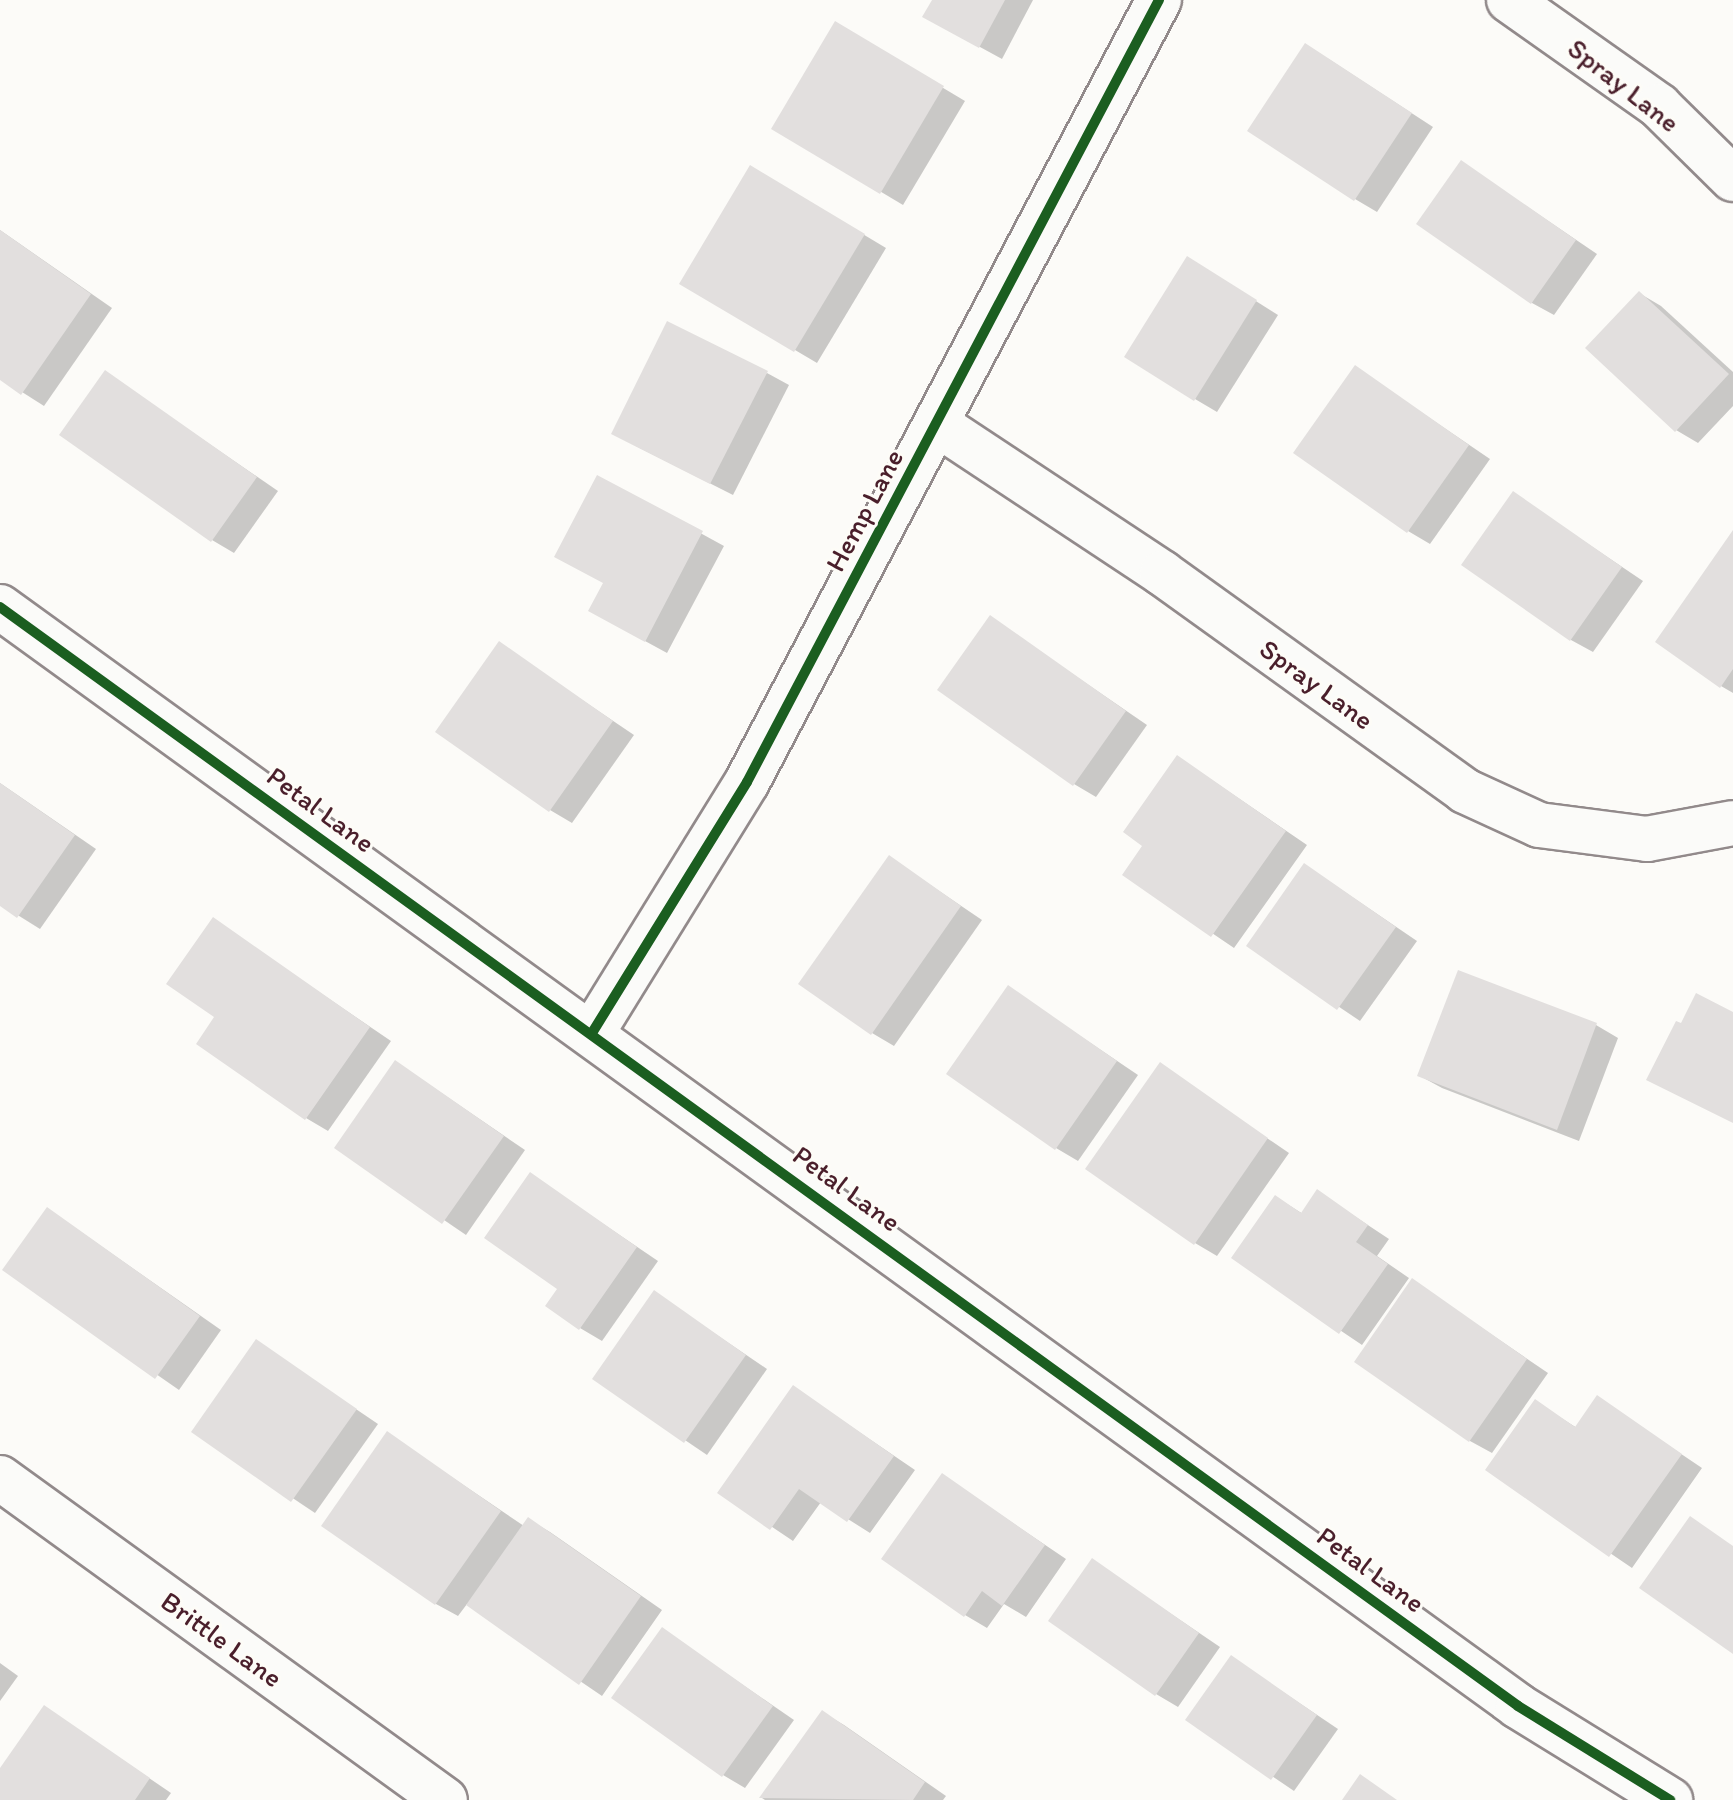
<!DOCTYPE html>
<html>
<head>
<meta charset="utf-8">
<style>
	body { margin:0 }
	#map { position:relative; width:1733px; height:1800px; overflow:hidden; background:#fcfbf8; font-family:Itim,sans-serif }
	div>[style] { position:absolute }
	[style*='--x'] { left:calc(var(--x)*1px); top:calc(var(--y)*1px); width:calc(var(--w)*1px); rotate:calc(var(--a)*1deg) }
	.shadow>* { inset:0; background:#0003 }
	.building>* { inset:0; background:#e2dfde }
	.roads { filter:drop-shadow(2px 0 #928a8b) drop-shadow(-2px 0 #928a8b) drop-shadow(0 2px #928a8b) drop-shadow(0 -2px #928a8b) }
	.minor>* { height:44px; margin:-22px; padding:0 22px; transform-origin:22px; border-radius:22px; background:#fbfbf9 }
	.cycleway>* { height:10px; margin:-5px; padding:0 5px; transform-origin:5px; border-radius:5px; background:#1b5e20 }
	span { translate:-50% -50%; white-space:nowrap; text-align:center; line-height:1.15; -webkit-text-stroke:6px #fdfcf7; paint-order:stroke }
	.street-label { font-size:28px; color:#4a1f2b }
</style>
</head>
<body>
<div id="map">
	<div class="shadow">
		<div style="clip-path:polygon(934px 0,1033px 0,1002px 59px,947px 29px)"></div>
		<div style="clip-path:polygon(836px 24px,965px 101px,903px 205px,774px 128px)"></div>
		<div style="clip-path:polygon(1327px 58px,1433px 127px,1377px 212px,1355px 199px)"></div>
		<div style="clip-path:polygon(1461px 162px,1597px 254px,1554px 315px,1532px 303px)"></div>
		<div style="clip-path:polygon(751px 167px,886px 248px,817px 363px,682px 283px)"></div>
		<div style="clip-path:polygon(0 230px,112px 308px,44px 406px,0 378px)"></div>
		<div style="clip-path:polygon(1210px 272px,1278px 315px,1217px 412px,1195px 399px)"></div>
		<div style="clip-path:polygon(1639px 293px,1661px 306px,1733px 372px,1733px 406px,1698px 443px,1676px 430px)"></div>
		<div style="clip-path:polygon(1356px 368px,1490px 459px,1430px 544px,1408px 531px)"></div>
		<div style="clip-path:polygon(106px 373px,278px 491px,234px 553px,212px 540px)"></div>
		<div style="clip-path:polygon(767px 373px,789px 385px,733px 495px,636px 446px)"></div>
		<div style="clip-path:polygon(598px 477px,724px 546px,667px 653px,612px 623px,605px 583px)"></div>
		<div style="clip-path:polygon(1514px 494px,1643px 581px,1593px 652px,1571px 640px)"></div>
		<div style="clip-path:polygon(1733px 533px,1733px 693px,1721px 686px)"></div>
		<div style="clip-path:polygon(991px 618px,1147px 725px,1096px 797px,1074px 784px)"></div>
		<div style="clip-path:polygon(499px 644px,634px 735px,572px 823px,550px 810px)"></div>
		<div style="clip-path:polygon(1178px 757px,1307px 845px,1234px 948px,1125px 874px,1145px 845px)"></div>
		<div style="clip-path:polygon(0 783px,96px 849px,40px 929px,0 904px)"></div>
		<div style="clip-path:polygon(889px 857px,982px 920px,894px 1046px,872px 1033px)"></div>
		<div style="clip-path:polygon(1305px 865px,1417px 941px,1360px 1021px,1249px 946px)"></div>
		<div style="clip-path:polygon(213px 920px,391px 1041px,328px 1131px,306px 1118px,217px 1017px)"></div>
		<div style="clip-path:polygon(1459px 973px,1596px 1025px,1618px 1038px,1579px 1141px,1442px 1088px,1420px 1076px)"></div>
		<div style="clip-path:polygon(1009px 988px,1138px 1075px,1078px 1161px,1056px 1148px)"></div>
		<div style="clip-path:polygon(396px 1062px,525px 1150px,466px 1235px,337px 1147px)"></div>
		<div style="clip-path:polygon(1160px 1065px,1289px 1153px,1217px 1256px,1195px 1243px)"></div>
		<div style="clip-path:polygon(531px 1175px,658px 1261px,602px 1341px,580px 1328px,560px 1288px)"></div>
		<div style="clip-path:polygon(1318px 1192px,1389px 1239px,1377px 1256px,1409px 1278px,1362px 1345px,1233px 1258px,1276px 1197px,1303px 1214px)"></div>
		<div style="clip-path:polygon(48px 1209px,221px 1330px,179px 1390px,5px 1269px)"></div>
		<div style="clip-path:polygon(1413px 1281px,1548px 1373px,1492px 1453px,1470px 1441px)"></div>
		<div style="clip-path:polygon(655px 1293px,767px 1369px,707px 1455px,595px 1379px)"></div>
		<div style="clip-path:polygon(257px 1342px,378px 1424px,315px 1513px,194px 1432px)"></div>
		<div style="clip-path:polygon(793px 1387px,915px 1470px,870px 1533px,821px 1502px,793px 1541px,720px 1492px)"></div>
		<div style="clip-path:polygon(1598px 1398px,1702px 1468px,1632px 1568px,1488px 1470px,1536px 1402px,1577px 1428px)"></div>
		<div style="clip-path:polygon(388px 1434px,524px 1526px,528px 1519px,550px 1532px,662px 1610px,602px 1696px,467px 1604px,458px 1616px,436px 1604px)"></div>
		<div style="clip-path:polygon(942px 1475px,1066px 1559px,1026px 1617px,1004px 1604px,987px 1628px,965px 1615px)"></div>
		<div style="clip-path:polygon(1093px 1561px,1220px 1647px,1178px 1707px,1156px 1694px)"></div>
		<div style="clip-path:polygon(663px 1630px,794px 1720px,745px 1788px,723px 1775px)"></div>
		<div style="clip-path:polygon(1231px 1657px,1338px 1729px,1294px 1791px,1188px 1719px)"></div>
		<div style="clip-path:polygon(0 1663px,18px 1676px,0 1701px)"></div>
		<div style="clip-path:polygon(45px 1707px,171px 1793px,166px 1800px,0 1800px,0 1772px)"></div>
		<div style="clip-path:polygon(822px 1712px,844px 1725px,946px 1796px,943px 1800px,765px 1800px,762px 1798px)"></div>
	</div>
	<div class="building">
		<div style="clip-path:polygon(932px 0,1005px 0,979px 48px,922px 17px)"></div>
		<div style="clip-path:polygon(835px 21px,944px 86px,880px 194px,771px 129px)"></div>
		<div style="clip-path:polygon(1305px 43px,1412px 113px,1354px 201px,1247px 131px)"></div>
		<div style="clip-path:polygon(1461px 160px,1576px 240px,1531px 304px,1416px 224px)"></div>
		<div style="clip-path:polygon(750px 165px,865px 234px,794px 352px,679px 284px)"></div>
		<div style="clip-path:polygon(0 230px,91px 294px,21px 395px,0 380px)"></div>
		<div style="clip-path:polygon(1187px 256px,1257px 300px,1194px 401px,1124px 357px)"></div>
		<div style="clip-path:polygon(1639px 291px,1729px 374px,1675px 432px,1585px 348px)"></div>
		<div style="clip-path:polygon(667px 321px,768px 371px,710px 484px,611px 434px)"></div>
		<div style="clip-path:polygon(1355px 365px,1469px 445px,1407px 533px,1293px 453px)"></div>
		<div style="clip-path:polygon(105px 370px,257px 477px,211px 542px,59px 435px)"></div>
		<div style="clip-path:polygon(597px 475px,703px 531px,645px 642px,588px 611px,603px 583px,554px 557px)"></div>
		<div style="clip-path:polygon(1513px 491px,1622px 567px,1570px 641px,1461px 565px)"></div>
		<div style="clip-path:polygon(1733px 530px,1733px 669px,1720px 688px,1655px 642px)"></div>
		<div style="clip-path:polygon(990px 615px,1126px 711px,1073px 786px,937px 690px)"></div>
		<div style="clip-path:polygon(499px 641px,613px 721px,549px 812px,435px 732px)"></div>
		<div style="clip-path:polygon(1177px 755px,1286px 831px,1211px 937px,1122px 875px,1142px 846px,1123px 832px)"></div>
		<div style="clip-path:polygon(0 783px,75px 835px,17px 918px,0 906px)"></div>
		<div style="clip-path:polygon(889px 855px,961px 906px,871px 1035px,798px 984px)"></div>
		<div style="clip-path:polygon(1304px 863px,1396px 927px,1337px 1010px,1246px 946px)"></div>
		<div style="clip-path:polygon(213px 917px,370px 1027px,305px 1120px,196px 1044px,214px 1017px,166px 984px)"></div>
		<div style="clip-path:polygon(1458px 970px,1597px 1023px,1557px 1130px,1417px 1076px)"></div>
		<div style="clip-path:polygon(1008px 985px,1117px 1061px,1055px 1150px,946px 1074px)"></div>
		<div style="clip-path:polygon(1696px 993px,1733px 1012px,1733px 1123px,1646px 1080px,1676px 1021px,1681px 1023px)"></div>
		<div style="clip-path:polygon(395px 1060px,504px 1136px,442px 1224px,334px 1148px)"></div>
		<div style="clip-path:polygon(1160px 1062px,1268px 1138px,1194px 1245px,1085px 1169px)"></div>
		<div style="clip-path:polygon(530px 1172px,637px 1247px,579px 1330px,545px 1306px,557px 1289px,484px 1238px)"></div>
		<div style="clip-path:polygon(1317px 1189px,1368px 1225px,1356px 1242px,1388px 1264px,1339px 1334px,1231px 1258px,1275px 1195px,1301px 1213px)"></div>
		<div style="clip-path:polygon(47px 1207px,200px 1316px,155px 1379px,2px 1270px)"></div>
		<div style="clip-path:polygon(1412px 1278px,1527px 1359px,1469px 1442px,1354px 1362px)"></div>
		<div style="clip-path:polygon(654px 1290px,746px 1355px,684px 1443px,592px 1379px)"></div>
		<div style="clip-path:polygon(256px 1339px,357px 1409px,291px 1502px,191px 1432px)"></div>
		<div style="clip-path:polygon(793px 1385px,894px 1456px,847px 1522px,799px 1489px,770px 1530px,717px 1493px)"></div>
		<div style="clip-path:polygon(1597px 1395px,1682px 1454px,1609px 1557px,1485px 1470px,1535px 1399px,1575px 1427px)"></div>
		<div style="clip-path:polygon(387px 1431px,501px 1511px,435px 1605px,321px 1526px)"></div>
		<div style="clip-path:polygon(942px 1473px,1045px 1545px,1002px 1606px,982px 1591px,964px 1617px,881px 1559px)"></div>
		<div style="clip-path:polygon(1690px 1516px,1733px 1546px,1733px 1654px,1639px 1588px)"></div>
		<div style="clip-path:polygon(528px 1517px,641px 1596px,579px 1685px,466px 1605px)"></div>
		<div style="clip-path:polygon(1092px 1558px,1199px 1633px,1155px 1696px,1048px 1621px)"></div>
		<div style="clip-path:polygon(662px 1627px,773px 1706px,722px 1777px,611px 1698px)"></div>
		<div style="clip-path:polygon(1231px 1655px,1317px 1715px,1271px 1780px,1185px 1720px)"></div>
		<div style="clip-path:polygon(44px 1705px,150px 1778px,135px 1800px,0 1800px,0 1768px)"></div>
		<div style="clip-path:polygon(822px 1710px,925px 1782px,913px 1800px,759px 1798px)"></div>
		<div style="clip-path:polygon(1360px 1774px,1397px 1800px,1342px 1800px)"></div>
	</div>
	<div class="roads">
		<div class="minor">
			<div style="--x:1509;--y:0;--w:184;--a:35.2"></div>
			<div style="--x:1659;--y:106;--w:104;--a:44.6"></div>
			<div style="--x:937;--y:424;--w:270;--a:33.5"></div>
			<div style="--x:1162;--y:573;--w:373;--a:35.7"></div>
			<div style="--x:1465;--y:791;--w:81;--a:24.7"></div>
			<div style="--x:1539;--y:825;--w:109;--a:7.4"></div>
			<div style="--x:1647;--y:839;--w:87;--a:-10.5"></div>
			<div style="--x:0;--y:607;--w:1874;--a:35.9"></div>
			<div style="--x:1518;--y:1706;--w:179;--a:31.7"></div>
			<div style="--x:592;--y:1033;--w:295;--a:-58.3"></div>
			<div style="--x:747;--y:782;--w:884;--a:-62.22"></div>
			<div style="--x:0;--y:1478;--w:549;--a:35.89"></div>
		</div>
	</div>
	<div class="cycleway">
		<div style="--x:0;--y:607;--w:1874;--a:35.9"></div>
		<div style="--x:1518;--y:1706;--w:179;--a:31.7"></div>
		<div style="--x:592;--y:1033;--w:295;--a:-58.3"></div>
		<div style="--x:747;--y:782;--w:884;--a:-62.22"></div>
	</div>
	<div class="street-label">
		<span style="left:1624px;top:85px;rotate:38deg">Spray Lane</span>
		<span style="left:864px;top:510px;rotate:-62deg">Hemp Lane</span>
		<span style="left:1317px;top:684px;rotate:36deg">Spray Lane</span>
		<span style="left:321px;top:809px;rotate:36deg">Petal Lane</span>
		<span style="left:847px;top:1188px;rotate:36deg">Petal Lane</span>
		<span style="left:1371px;top:1569px;rotate:36deg">Petal Lane</span>
		<span style="left:222px;top:1639px;rotate:36deg">Brittle Lane</span>
	</div>
</div>
</body>
</html>
